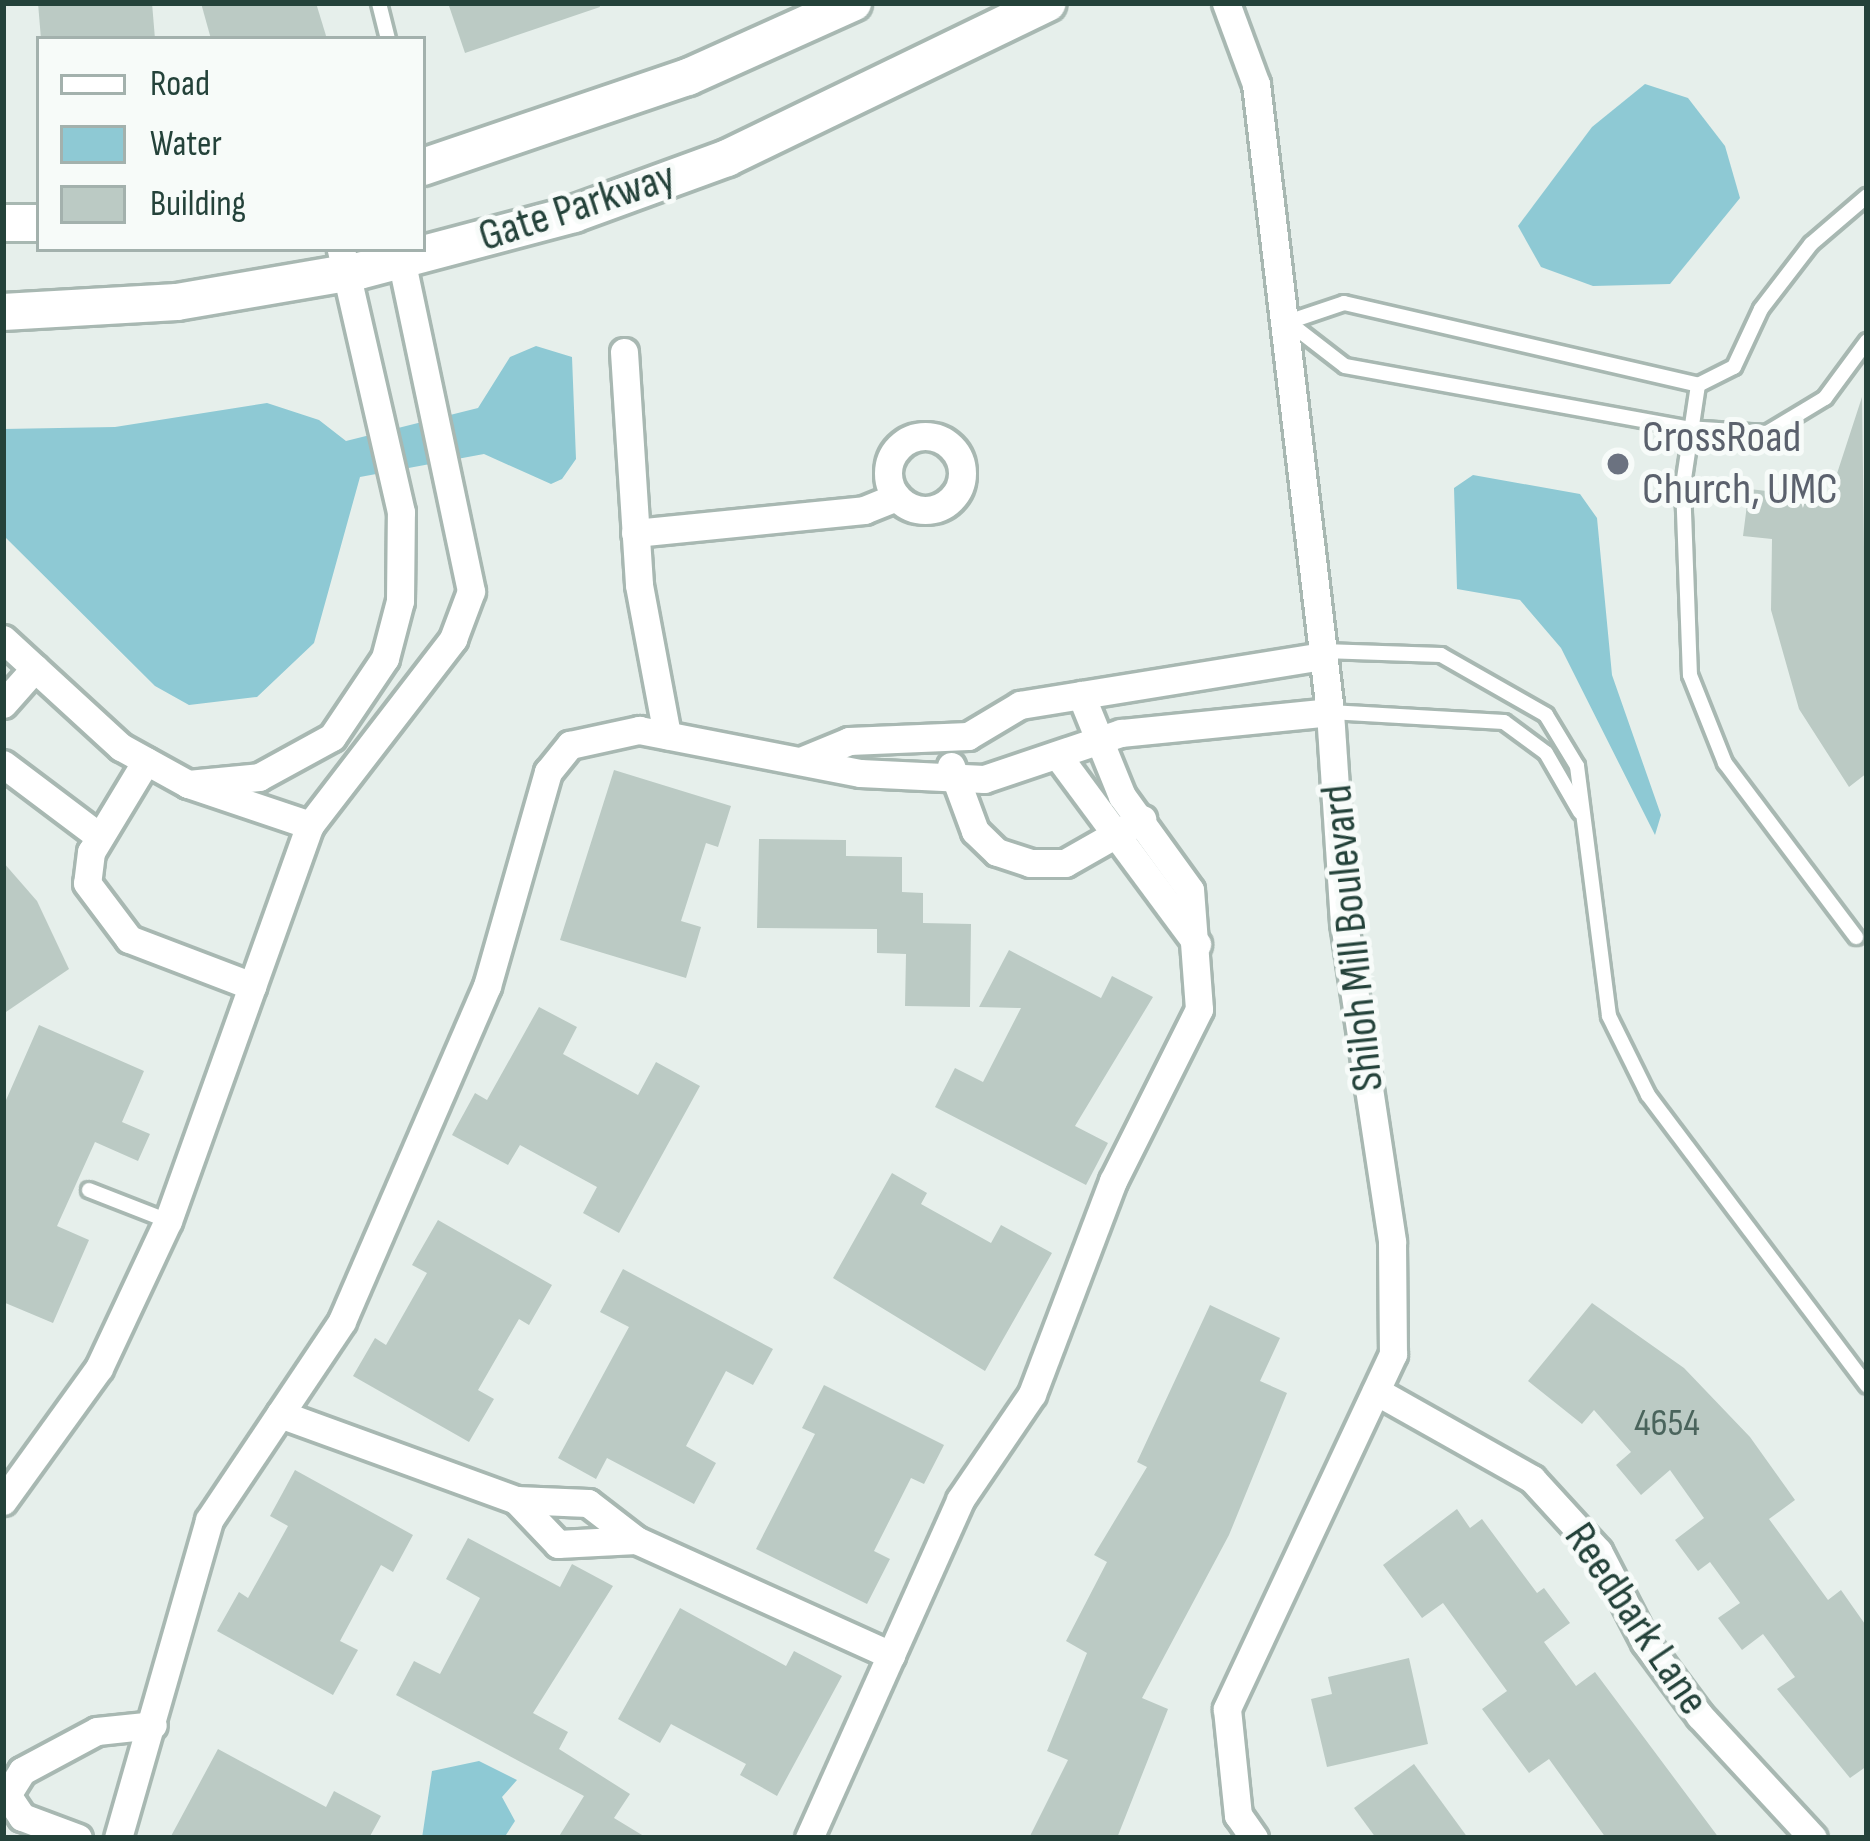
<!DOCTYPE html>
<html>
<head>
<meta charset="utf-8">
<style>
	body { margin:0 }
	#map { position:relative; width:1870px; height:1841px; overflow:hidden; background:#e6efeb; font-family:"Sofia Sans Condensed",sans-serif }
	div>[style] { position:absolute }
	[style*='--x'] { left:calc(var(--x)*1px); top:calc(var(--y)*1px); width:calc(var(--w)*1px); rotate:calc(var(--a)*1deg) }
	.water>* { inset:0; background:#8ec9d4 }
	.building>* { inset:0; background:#bbcac4 }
	.roads { filter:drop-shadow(3px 0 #a8b8b2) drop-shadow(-3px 0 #a8b8b2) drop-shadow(0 3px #a8b8b2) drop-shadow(0 -3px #a8b8b2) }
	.lane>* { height:14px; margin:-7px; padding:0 7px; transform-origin:7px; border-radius:7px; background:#fff }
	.street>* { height:27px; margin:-13.5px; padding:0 13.5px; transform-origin:13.5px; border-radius:13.5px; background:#fff }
	.street>.ring { margin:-13.5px; padding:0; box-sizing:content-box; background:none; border:27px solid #fff; border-radius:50% }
	.secondary>* { height:36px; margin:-18px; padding:0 18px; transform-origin:18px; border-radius:18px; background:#fff }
	.dots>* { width:33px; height:33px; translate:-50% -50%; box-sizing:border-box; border:6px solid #f7fbf9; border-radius:50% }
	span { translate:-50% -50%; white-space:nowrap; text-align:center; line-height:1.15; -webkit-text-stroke:10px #f7fbf9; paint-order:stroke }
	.number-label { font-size:39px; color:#4a645c }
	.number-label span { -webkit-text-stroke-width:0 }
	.street-label { font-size:45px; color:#24423a }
	.worship-label { font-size:45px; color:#5b616d }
	.left { translate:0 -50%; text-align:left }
	.frame { position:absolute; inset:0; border:6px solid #24423a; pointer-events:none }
	.legend { position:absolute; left:36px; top:36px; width:390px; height:216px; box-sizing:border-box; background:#f7fbf9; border:3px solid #a3b1ad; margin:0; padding:15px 21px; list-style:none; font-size:36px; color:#24423a }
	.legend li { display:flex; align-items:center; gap:24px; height:60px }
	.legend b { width:60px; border:3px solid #a3b1ad }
</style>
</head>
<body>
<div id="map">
	<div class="water">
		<div style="clip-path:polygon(1645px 84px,1688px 98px,1725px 146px,1740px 198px,1670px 284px,1593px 286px,1541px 267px,1518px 226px,1592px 127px)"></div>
		<div style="clip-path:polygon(536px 346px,572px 357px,576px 459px,562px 479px,551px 484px,484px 454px,360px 477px,314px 643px,257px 697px,189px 705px,155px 686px,3px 535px,3px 429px,115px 427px,267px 403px,319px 420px,346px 441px,478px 408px,510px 357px)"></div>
		<div style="clip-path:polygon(1473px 475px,1580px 494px,1597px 518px,1612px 675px,1661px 815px,1655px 835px,1561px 648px,1520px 600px,1457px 589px,1454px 488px)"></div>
		<div style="clip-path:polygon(479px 1761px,517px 1780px,502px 1797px,515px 1821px,504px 1838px,422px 1838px,432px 1771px)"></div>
	</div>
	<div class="building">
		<div style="clip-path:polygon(38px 3px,152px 3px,155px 39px,41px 39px)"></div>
		<div style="clip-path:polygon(201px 3px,316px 3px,327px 39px,211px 39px)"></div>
		<div style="clip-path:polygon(448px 3px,599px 3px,600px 7px,465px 53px)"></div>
		<div style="clip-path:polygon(1862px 397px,1867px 773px,1849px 787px,1799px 709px,1771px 610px,1772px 539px,1743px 536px,1749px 489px,1829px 498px)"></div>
		<div style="clip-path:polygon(614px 770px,731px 806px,718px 847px,706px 843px,681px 921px,701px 927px,686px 978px,560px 940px)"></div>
		<div style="clip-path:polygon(759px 839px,846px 840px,846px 856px,902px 857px,902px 892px,923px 893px,923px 923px,971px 924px,970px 1007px,905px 1006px,906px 954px,877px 953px,877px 929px,757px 928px)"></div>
		<div style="clip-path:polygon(3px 862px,37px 901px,69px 969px,3px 1014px)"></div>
		<div style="clip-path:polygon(1009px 950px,1101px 998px,1112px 976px,1153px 997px,1075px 1126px,1108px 1143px,1086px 1185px,935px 1107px,955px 1068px,983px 1082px,1021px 1008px,979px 1007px)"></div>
		<div style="clip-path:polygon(539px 1007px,577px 1027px,563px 1054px,638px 1095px,656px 1062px,700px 1086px,619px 1233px,583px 1213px,597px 1187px,520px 1145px,508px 1165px,452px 1135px,475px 1093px,487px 1100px)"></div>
		<div style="clip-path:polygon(39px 1025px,144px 1071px,122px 1122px,150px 1134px,138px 1161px,95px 1142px,57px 1226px,89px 1240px,53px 1323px,3px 1302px,3px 1107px)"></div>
		<div style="clip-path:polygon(892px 1173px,927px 1193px,921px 1204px,991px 1243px,1001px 1225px,1052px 1253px,985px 1371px,833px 1278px)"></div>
		<div style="clip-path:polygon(438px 1220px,552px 1285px,529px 1325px,519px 1319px,478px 1390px,494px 1399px,469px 1442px,353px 1376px,375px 1338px,386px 1345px,427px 1273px,412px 1265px)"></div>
		<div style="clip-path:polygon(623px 1269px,773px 1349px,753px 1385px,726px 1371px,686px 1446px,716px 1463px,694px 1504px,607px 1458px,596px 1479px,558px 1458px,629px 1327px,600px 1312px)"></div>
		<div style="clip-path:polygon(1592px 1303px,1684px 1368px,1750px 1437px,1795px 1500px,1769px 1519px,1828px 1600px,1841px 1590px,1867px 1627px,1867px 1766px,1850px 1778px,1777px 1689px,1795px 1677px,1763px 1634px,1742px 1650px,1718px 1618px,1740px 1603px,1710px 1562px,1698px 1571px,1675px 1540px,1704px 1518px,1670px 1470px,1641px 1495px,1616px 1465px,1631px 1452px,1594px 1410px,1582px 1424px,1528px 1381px)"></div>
		<div style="clip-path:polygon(1210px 1305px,1280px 1338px,1260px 1381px,1287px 1393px,1229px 1535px,1142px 1698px,1168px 1709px,1117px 1838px,1029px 1838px,1068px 1760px,1047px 1751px,1087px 1653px,1066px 1641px,1107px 1562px,1094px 1555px,1147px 1467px,1137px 1462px)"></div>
		<div style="clip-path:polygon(824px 1385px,944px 1445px,924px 1484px,911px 1478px,874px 1551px,890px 1559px,867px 1604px,756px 1549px,815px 1434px,802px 1428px)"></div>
		<div style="clip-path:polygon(295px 1470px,413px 1535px,393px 1572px,381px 1565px,340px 1641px,358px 1650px,333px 1695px,217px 1631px,239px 1592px,248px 1598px,288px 1526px,270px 1516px)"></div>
		<div style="clip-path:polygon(1457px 1509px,1470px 1528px,1482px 1519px,1537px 1593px,1544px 1588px,1570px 1623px,1544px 1642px,1576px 1686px,1595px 1672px,1719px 1838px,1606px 1838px,1549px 1759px,1529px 1773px,1482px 1709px,1507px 1691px,1443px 1603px,1422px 1618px,1383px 1565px)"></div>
		<div style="clip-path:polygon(468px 1538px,560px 1587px,572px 1564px,613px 1586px,533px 1713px,568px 1732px,559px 1749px,630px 1794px,614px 1818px,647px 1838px,558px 1838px,584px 1796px,396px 1695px,414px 1661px,440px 1674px,480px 1598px,446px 1579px)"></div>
		<div style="clip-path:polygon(680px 1608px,786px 1666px,794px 1651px,842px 1676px,777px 1796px,740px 1775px,746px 1764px,671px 1724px,660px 1743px,618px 1719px)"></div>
		<div style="clip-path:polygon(1409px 1658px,1428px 1744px,1327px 1767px,1311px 1699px,1332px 1694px,1328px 1677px)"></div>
		<div style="clip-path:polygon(218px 1749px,326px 1807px,334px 1791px,381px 1816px,369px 1838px,170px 1838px)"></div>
		<div style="clip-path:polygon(1414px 1764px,1468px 1838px,1376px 1838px,1354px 1808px)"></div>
	</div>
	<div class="roads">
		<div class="lane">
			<div style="--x:379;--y:3;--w:37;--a:76"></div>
			<div style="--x:1288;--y:322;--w:59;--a:-18.7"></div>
			<div style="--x:1344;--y:303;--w:363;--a:13"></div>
			<div style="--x:1698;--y:385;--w:40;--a:-26.6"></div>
			<div style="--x:1734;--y:367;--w:64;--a:-65"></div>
			<div style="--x:1761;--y:309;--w:82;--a:-52.4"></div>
			<div style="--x:1811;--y:244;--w:74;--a:-40.6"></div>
			<div style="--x:1288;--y:322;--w:72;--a:37.7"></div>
			<div style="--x:1345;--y:366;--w:347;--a:10.3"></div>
			<div style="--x:1686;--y:428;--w:81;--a:3.5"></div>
			<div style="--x:1767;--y:433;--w:68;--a:-31.1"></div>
			<div style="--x:1825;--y:398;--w:71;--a:-53.6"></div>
			<div style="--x:1698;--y:385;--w:101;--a:98.5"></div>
			<div style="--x:1683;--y:485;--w:190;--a:87.9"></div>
			<div style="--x:1690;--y:675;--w:95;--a:68.3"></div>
			<div style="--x:1725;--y:763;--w:218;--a:53"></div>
			<div style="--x:1323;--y:651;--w:118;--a:1.9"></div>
			<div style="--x:1441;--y:655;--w:121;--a:29.7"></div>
			<div style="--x:1546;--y:715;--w:60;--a:58.7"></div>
			<div style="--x:1577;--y:766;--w:252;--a:82.7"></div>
			<div style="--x:1609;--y:1016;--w:88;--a:63.7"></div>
			<div style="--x:1648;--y:1095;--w:364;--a:53"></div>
			<div style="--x:1330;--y:712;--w:174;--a:3.3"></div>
			<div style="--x:1504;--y:722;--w:52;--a:36.4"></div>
			<div style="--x:1546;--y:753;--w:68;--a:60"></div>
			<div style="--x:89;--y:1190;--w:85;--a:21.4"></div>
		</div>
		<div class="street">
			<div style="--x:1226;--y:3;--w:86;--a:69.7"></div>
			<div style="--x:1256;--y:84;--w:632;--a:83.28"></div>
			<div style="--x:1330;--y:712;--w:211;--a:86.2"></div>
			<div style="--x:1344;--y:923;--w:323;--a:81.4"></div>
			<div style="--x:1392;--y:1242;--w:112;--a:89.5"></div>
			<div style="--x:1393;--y:1354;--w:392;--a:115.1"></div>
			<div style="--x:1227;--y:1709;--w:107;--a:84.1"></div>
			<div style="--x:1238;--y:1815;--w:28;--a:55"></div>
			<div style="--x:624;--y:352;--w:233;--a:86.3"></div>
			<div style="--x:639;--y:585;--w:153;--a:79.4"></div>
			<div class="ring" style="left:888px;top:436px;width:47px;height:47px"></div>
			<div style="--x:635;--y:533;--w:230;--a:-5.7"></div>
			<div style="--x:864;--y:510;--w:35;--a:-22"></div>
			<div style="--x:3;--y:639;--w:160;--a:42.5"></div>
			<div style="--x:121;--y:747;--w:77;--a:28.9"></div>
			<div style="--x:188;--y:784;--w:129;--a:18.6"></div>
			<div style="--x:3;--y:704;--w:48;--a:-48.4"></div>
			<div style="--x:1058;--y:756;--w:234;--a:53.5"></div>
			<div style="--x:803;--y:760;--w:50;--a:-22.4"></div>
			<div style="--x:849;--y:741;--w:119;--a:-2.4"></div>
			<div style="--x:968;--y:736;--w:61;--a:-30.8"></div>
			<div style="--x:1020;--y:705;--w:307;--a:-9.2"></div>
			<div style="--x:146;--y:761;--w:106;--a:121.1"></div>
			<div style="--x:91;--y:852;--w:31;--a:97"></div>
			<div style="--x:87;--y:883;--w:70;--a:53.1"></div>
			<div style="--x:129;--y:939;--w:132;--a:20.9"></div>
			<div style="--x:3;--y:764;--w:121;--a:37"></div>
			<div style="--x:951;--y:766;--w:69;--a:69.7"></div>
			<div style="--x:975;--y:831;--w:30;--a:44"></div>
			<div style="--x:997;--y:852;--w:35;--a:18"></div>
			<div style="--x:1030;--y:863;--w:35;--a:0"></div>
			<div style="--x:1065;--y:863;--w:89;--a:-29.7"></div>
			<div style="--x:188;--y:784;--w:71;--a:-5.6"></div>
			<div style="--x:259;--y:777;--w:83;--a:-28.7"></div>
			<div style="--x:332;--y:737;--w:95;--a:-56.1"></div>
			<div style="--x:385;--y:658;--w:59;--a:-75.3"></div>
			<div style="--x:400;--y:601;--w:89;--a:-89.4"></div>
			<div style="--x:401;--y:512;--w:270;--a:-102.9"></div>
			<div style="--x:1376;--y:1391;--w:179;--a:29.4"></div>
			<div style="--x:1532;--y:1479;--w:98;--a:47.5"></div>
			<div style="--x:1598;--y:1551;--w:102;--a:62.7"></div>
			<div style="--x:1645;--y:1642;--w:92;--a:53.4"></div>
			<div style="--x:1700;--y:1716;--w:166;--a:47.2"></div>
			<div style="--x:280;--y:1414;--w:251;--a:20"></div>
			<div style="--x:516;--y:1500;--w:72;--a:2.4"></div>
			<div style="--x:588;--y:1503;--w:61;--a:37.6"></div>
			<div style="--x:636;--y:1540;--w:280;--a:24.3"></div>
			<div style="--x:516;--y:1500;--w:61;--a:46.3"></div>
			<div style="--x:558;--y:1544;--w:78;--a:-2.9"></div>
			<div style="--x:3;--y:1501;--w:164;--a:-54.2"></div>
			<div style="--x:99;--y:1368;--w:162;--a:-64.9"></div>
			<div style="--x:168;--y:1221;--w:421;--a:-70.3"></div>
			<div style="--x:310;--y:825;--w:235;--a:-52.4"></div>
			<div style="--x:453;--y:639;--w:51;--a:-69.4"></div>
			<div style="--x:471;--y:591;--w:349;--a:-101.9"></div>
			<div style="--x:78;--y:1838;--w:60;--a:-159.4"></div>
			<div style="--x:22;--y:1817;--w:27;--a:-124"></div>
			<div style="--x:7;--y:1795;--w:28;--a:-58"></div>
			<div style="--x:22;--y:1771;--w:85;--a:-28.1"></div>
			<div style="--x:97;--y:1731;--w:56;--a:-6.1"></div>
			<div style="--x:118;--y:1838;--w:331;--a:-74"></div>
			<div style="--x:209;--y:1520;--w:239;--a:-56.2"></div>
			<div style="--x:342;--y:1321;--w:365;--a:-66.6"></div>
			<div style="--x:487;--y:986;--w:223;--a:-74.1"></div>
			<div style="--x:548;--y:772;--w:35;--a:-51"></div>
			<div style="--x:570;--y:745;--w:71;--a:-12.3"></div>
			<div style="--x:639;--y:730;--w:225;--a:11"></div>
			<div style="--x:860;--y:773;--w:124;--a:2.8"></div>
			<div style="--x:984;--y:779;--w:145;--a:-18.6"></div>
			<div style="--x:1121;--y:733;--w:210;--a:-5.7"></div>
			<div style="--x:809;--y:1838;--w:370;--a:-65.9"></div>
			<div style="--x:960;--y:1500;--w:128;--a:-55.8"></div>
			<div style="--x:1032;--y:1394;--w:228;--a:-69.2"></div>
			<div style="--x:1113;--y:1181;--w:192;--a:-63.4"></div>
			<div style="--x:1199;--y:1009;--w:119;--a:-94.3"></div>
			<div style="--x:1190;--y:890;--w:116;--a:-125.9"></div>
			<div style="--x:1122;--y:796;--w:109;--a:-112.1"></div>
		</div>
		<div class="secondary">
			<div style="--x:423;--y:167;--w:280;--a:-18.8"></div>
			<div style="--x:688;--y:77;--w:181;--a:-24.2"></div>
			<div style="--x:3;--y:223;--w:36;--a:0"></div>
			<div style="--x:3;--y:312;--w:174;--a:-3.3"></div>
			<div style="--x:177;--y:302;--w:185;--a:-9.7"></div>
			<div style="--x:359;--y:271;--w:222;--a:-14.8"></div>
			<div style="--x:574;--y:214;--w:163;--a:-20.1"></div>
			<div style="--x:727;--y:158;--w:356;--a:-25.8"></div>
		</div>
	</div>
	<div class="dots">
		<div style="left:1618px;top:464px;background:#6b7280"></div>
	</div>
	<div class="number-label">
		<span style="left:1667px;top:1424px">4654</span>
	</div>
	<div class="street-label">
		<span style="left:577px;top:207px;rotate:-18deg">Gate Parkway</span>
		<span style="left:1353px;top:938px;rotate:-96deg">Shiloh Mill Boulevard</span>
		<span style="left:1636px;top:1619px;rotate:56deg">Reedbark Lane</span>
	</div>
	<div class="worship-label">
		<span class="left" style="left:1642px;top:464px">CrossRoad<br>Church, UMC</span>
	</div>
	<div class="frame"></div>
	<ul class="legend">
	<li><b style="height:15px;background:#fff"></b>Road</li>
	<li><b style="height:33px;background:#8ec9d4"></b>Water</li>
	<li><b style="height:33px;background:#bbcac4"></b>Building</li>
	</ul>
</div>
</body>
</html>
